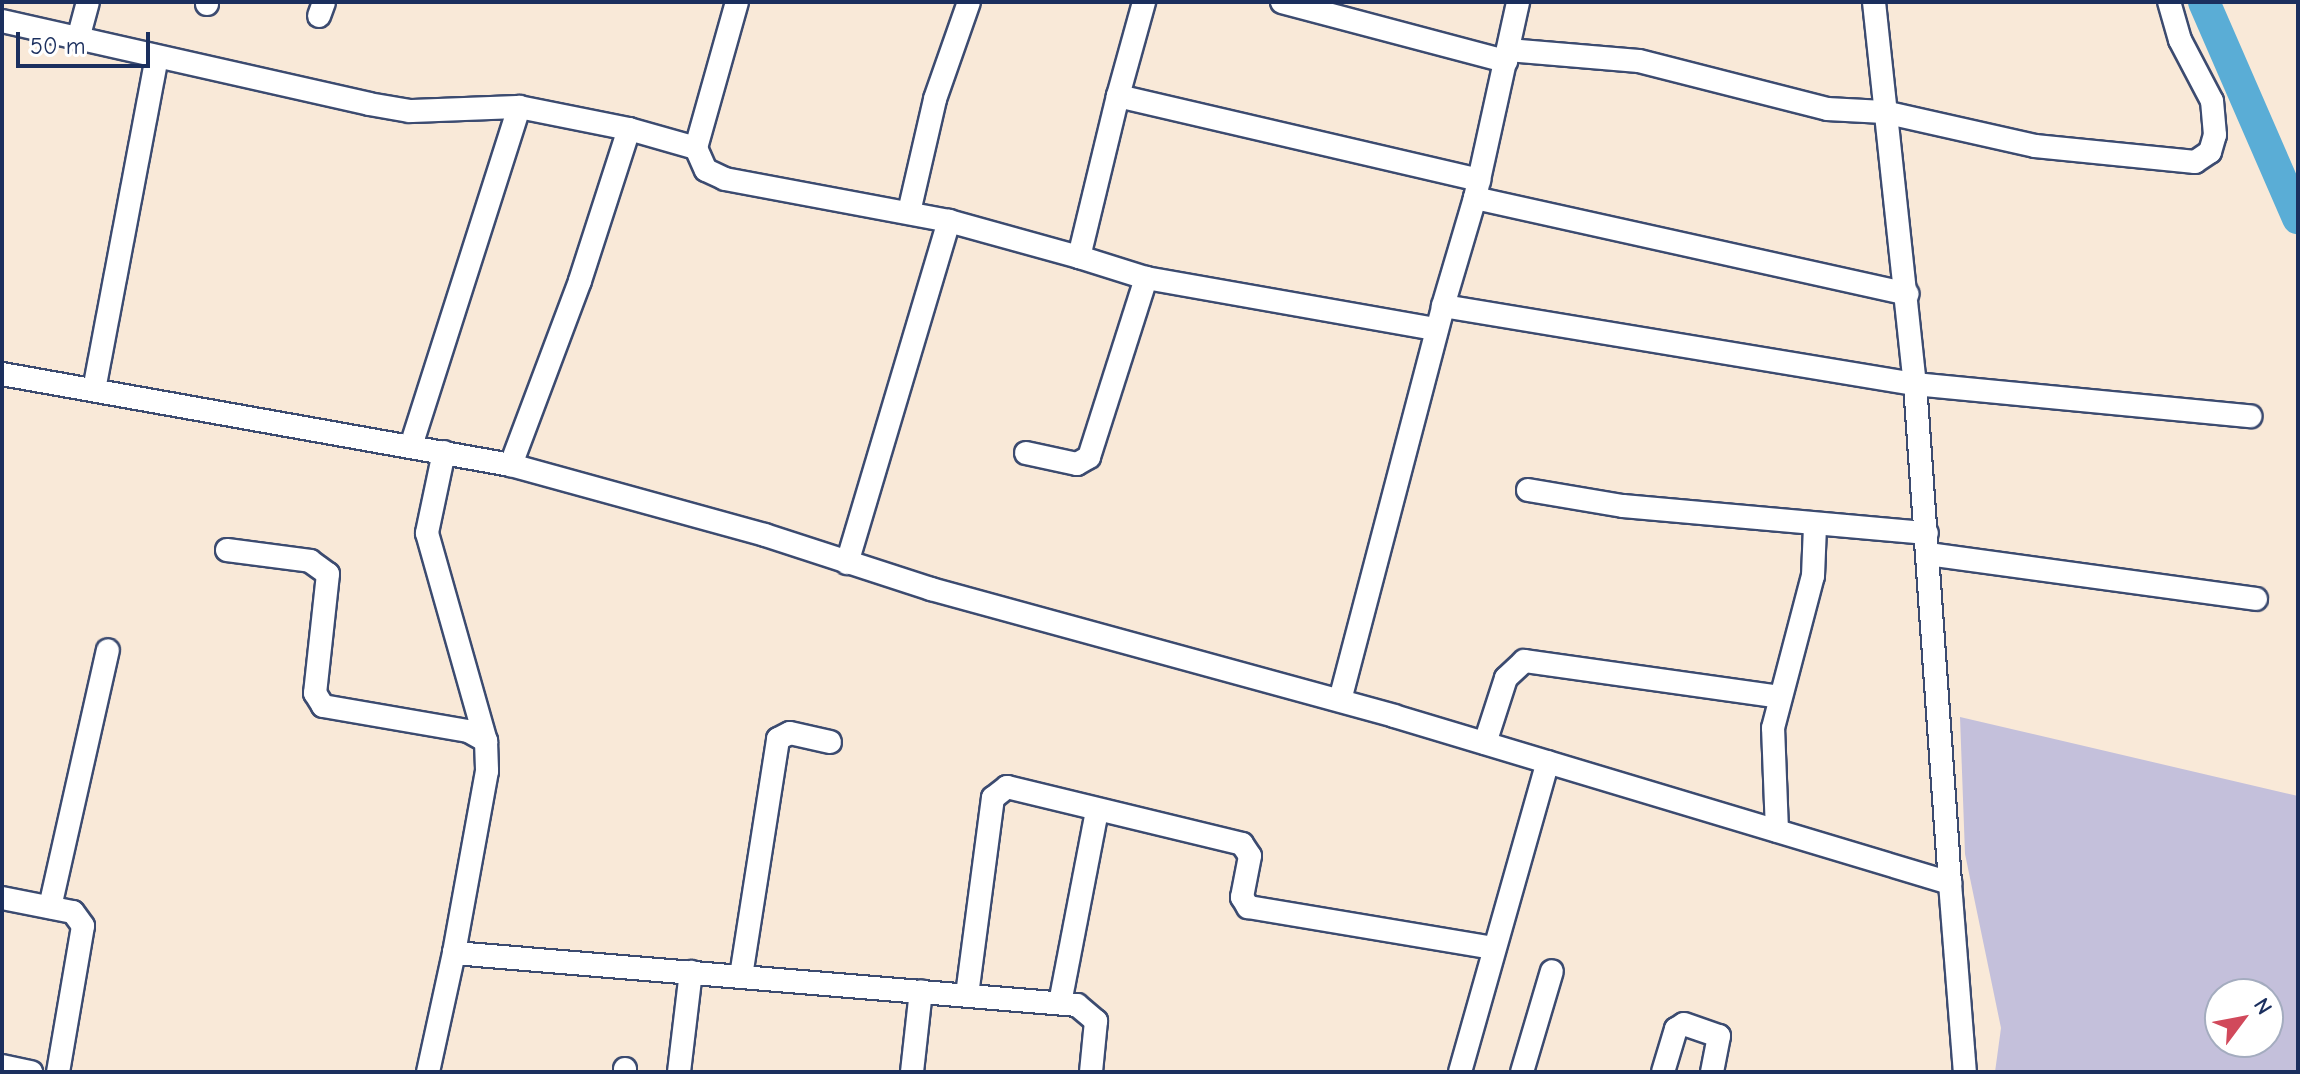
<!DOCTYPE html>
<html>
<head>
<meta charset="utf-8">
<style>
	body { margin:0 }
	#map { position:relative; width:2300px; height:1074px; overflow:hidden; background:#f9e9d8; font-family:"Comic Neue",sans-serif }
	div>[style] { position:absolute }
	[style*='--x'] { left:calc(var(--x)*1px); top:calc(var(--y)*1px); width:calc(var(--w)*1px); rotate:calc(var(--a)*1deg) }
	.industrial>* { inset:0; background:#c4c0db }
	.river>* { height:32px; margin:-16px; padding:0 16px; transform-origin:16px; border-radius:16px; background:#5aadd6 }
	.roads { filter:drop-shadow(2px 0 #3c4b70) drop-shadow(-2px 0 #3c4b70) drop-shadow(0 2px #3c4b70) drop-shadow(0 -2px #3c4b70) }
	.minor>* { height:22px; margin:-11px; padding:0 11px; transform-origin:11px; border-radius:11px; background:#fff }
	span { translate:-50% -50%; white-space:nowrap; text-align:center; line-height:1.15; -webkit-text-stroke:8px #fff; paint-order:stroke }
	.frame { position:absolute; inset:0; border:4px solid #1b2f5e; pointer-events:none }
	.north { position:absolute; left:2204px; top:978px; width:80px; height:80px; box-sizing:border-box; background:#fff; border:2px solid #a4acbf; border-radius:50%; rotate:58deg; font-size:22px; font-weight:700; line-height:32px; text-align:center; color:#1b2f5e }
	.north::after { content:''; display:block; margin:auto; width:28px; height:36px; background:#d1495b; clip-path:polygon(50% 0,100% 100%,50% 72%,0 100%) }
	.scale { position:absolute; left:16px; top:32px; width:134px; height:36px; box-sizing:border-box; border:4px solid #1b2f5e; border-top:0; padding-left:10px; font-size:24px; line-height:28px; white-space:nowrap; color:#1b2f5e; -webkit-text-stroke:6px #fff; paint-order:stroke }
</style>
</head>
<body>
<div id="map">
	<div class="industrial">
		<div style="clip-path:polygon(evenodd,1960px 717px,2298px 796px,2298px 1072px,1995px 1072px,2001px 1028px,1965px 854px,1960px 717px,2220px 994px,2268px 994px,2268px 1042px,2220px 1042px,2220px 994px)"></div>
	</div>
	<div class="river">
		<div style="--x:2204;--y:2;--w:236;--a:66.5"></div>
	</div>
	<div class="roads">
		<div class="minor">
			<div style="--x:737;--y:2;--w:152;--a:105.7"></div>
			<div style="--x:696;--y:148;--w:24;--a:66"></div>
			<div style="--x:706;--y:170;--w:21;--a:25"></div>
			<div style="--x:725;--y:179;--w:228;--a:10.6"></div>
			<div style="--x:1282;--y:2;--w:232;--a:14.8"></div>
			<div style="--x:1874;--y:2;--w:384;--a:83.9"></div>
			<div style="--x:1915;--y:384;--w:337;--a:5.5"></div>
			<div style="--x:207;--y:4;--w:2;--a:-90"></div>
			<div style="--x:319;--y:16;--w:15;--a:-70"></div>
			<div style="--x:2;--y:21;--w:376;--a:12.7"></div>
			<div style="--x:369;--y:104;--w:42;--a:9.7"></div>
			<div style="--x:410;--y:111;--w:109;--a:-2.1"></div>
			<div style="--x:78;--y:39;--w:38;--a:-75"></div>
			<div style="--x:1508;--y:50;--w:131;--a:4.8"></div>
			<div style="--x:1639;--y:61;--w:194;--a:14.3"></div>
			<div style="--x:1827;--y:109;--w:57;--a:3"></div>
			<div style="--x:1884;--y:112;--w:155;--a:12.7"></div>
			<div style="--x:2035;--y:146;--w:161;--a:5.7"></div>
			<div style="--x:2195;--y:162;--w:18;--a:-34"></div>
			<div style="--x:2210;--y:152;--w:18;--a:-74"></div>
			<div style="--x:2215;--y:135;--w:34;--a:-95"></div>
			<div style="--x:2212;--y:101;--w:69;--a:-117.7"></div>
			<div style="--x:2180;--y:40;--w:40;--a:-106"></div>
			<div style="--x:1118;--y:96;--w:98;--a:-74.5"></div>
			<div style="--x:629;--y:129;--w:70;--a:15.8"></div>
			<div style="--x:1475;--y:198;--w:443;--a:12.5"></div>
			<div style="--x:909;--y:212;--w:116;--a:-77"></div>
			<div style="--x:935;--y:99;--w:103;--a:-70.7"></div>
			<div style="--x:1079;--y:257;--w:70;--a:17.4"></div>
			<div style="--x:1146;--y:278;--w:294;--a:10"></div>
			<div style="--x:1443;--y:306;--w:113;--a:-73.5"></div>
			<div style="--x:1475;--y:198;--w:201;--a:-77.6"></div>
			<div style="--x:2;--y:374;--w:517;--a:10.14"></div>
			<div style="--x:511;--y:465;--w:263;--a:15.4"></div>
			<div style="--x:765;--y:535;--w:175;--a:18"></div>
			<div style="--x:931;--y:589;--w:480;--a:15.3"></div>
			<div style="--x:1394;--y:716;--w:581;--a:16.72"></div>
			<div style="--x:1950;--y:883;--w:190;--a:85.5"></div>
			<div style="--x:94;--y:390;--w:339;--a:-79.3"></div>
			<div style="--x:411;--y:446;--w:356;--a:-72.3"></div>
			<div style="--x:519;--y:107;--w:112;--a:11.3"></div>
			<div style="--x:629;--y:129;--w:160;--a:107.9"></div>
			<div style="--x:580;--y:281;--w:197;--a:110.6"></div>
			<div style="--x:444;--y:452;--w:83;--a:101.9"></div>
			<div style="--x:427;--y:533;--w:216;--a:74.2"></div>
			<div style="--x:1026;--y:453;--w:52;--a:12.2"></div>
			<div style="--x:1077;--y:464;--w:14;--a:-30"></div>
			<div style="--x:1089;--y:457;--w:188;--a:-72.3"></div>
			<div style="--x:1528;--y:490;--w:96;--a:9.6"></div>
			<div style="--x:1623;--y:506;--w:305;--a:5.1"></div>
			<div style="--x:227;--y:550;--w:84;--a:7.5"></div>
			<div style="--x:310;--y:561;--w:22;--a:36"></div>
			<div style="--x:328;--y:574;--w:120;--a:96.2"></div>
			<div style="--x:315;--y:693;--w:15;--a:58"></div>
			<div style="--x:323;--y:706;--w:147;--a:9.8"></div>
			<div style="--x:468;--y:731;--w:21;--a:29"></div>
			<div style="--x:486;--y:741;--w:30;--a:88"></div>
			<div style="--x:487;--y:771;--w:185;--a:100.3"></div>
			<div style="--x:1928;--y:554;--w:331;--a:7.8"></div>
			<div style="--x:847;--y:563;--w:357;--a:-73.4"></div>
			<div style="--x:949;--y:221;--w:135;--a:15.5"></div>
			<div style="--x:1079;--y:257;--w:166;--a:-76.4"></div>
			<div style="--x:1118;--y:96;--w:371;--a:13.1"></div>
			<div style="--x:1340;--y:700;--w:407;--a:-75.3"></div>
			<div style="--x:1443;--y:306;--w:478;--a:9.4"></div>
			<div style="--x:1915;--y:384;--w:500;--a:85.99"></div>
			<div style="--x:1485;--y:743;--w:68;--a:-72.1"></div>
			<div style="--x:1506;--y:678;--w:25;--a:-43"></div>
			<div style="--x:1524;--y:661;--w:258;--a:8"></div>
			<div style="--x:1777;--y:831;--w:103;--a:-92.2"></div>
			<div style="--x:1773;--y:728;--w:157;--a:-75.3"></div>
			<div style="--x:1813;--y:576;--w:50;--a:-87.7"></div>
			<div style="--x:2;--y:898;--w:72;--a:11.2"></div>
			<div style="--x:73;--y:912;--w:17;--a:54"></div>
			<div style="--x:83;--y:926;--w:148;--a:99.7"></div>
			<div style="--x:50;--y:907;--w:263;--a:-77.3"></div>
			<div style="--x:741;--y:976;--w:240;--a:-81.1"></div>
			<div style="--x:778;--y:739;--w:13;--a:-27"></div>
			<div style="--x:790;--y:733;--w:41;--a:12.7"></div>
			<div style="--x:967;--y:995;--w:199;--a:-82.5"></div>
			<div style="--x:993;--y:798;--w:18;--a:-38"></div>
			<div style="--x:1007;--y:787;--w:242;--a:13.6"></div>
			<div style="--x:1242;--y:844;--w:14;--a:56"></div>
			<div style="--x:1250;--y:856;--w:42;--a:101"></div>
			<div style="--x:1242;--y:897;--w:12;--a:59"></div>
			<div style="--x:1248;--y:907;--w:249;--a:9.5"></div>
			<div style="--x:1060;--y:1003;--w:196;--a:-79.1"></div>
			<div style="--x:2;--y:1066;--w:30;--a:12"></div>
			<div style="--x:428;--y:1072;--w:122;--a:-77.7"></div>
			<div style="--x:454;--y:953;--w:625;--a:4.77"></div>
			<div style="--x:1077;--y:1005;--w:25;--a:40"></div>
			<div style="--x:1096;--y:1021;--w:51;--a:95.6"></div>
			<div style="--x:625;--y:1072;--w:3;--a:-90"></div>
			<div style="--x:679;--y:1072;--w:101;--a:-83.2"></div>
			<div style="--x:912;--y:1072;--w:81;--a:-83.7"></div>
			<div style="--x:1460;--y:1072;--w:322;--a:-74.2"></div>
			<div style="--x:1522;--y:1072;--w:105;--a:-73.5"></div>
			<div style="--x:1663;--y:1072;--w:45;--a:-73.2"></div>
			<div style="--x:1676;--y:1029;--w:9;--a:-32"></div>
			<div style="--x:1684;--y:1024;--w:37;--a:19"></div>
			<div style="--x:1719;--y:1036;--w:37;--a:101"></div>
		</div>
	</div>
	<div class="frame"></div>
	<div class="north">N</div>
	<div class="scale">50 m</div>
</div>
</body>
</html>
